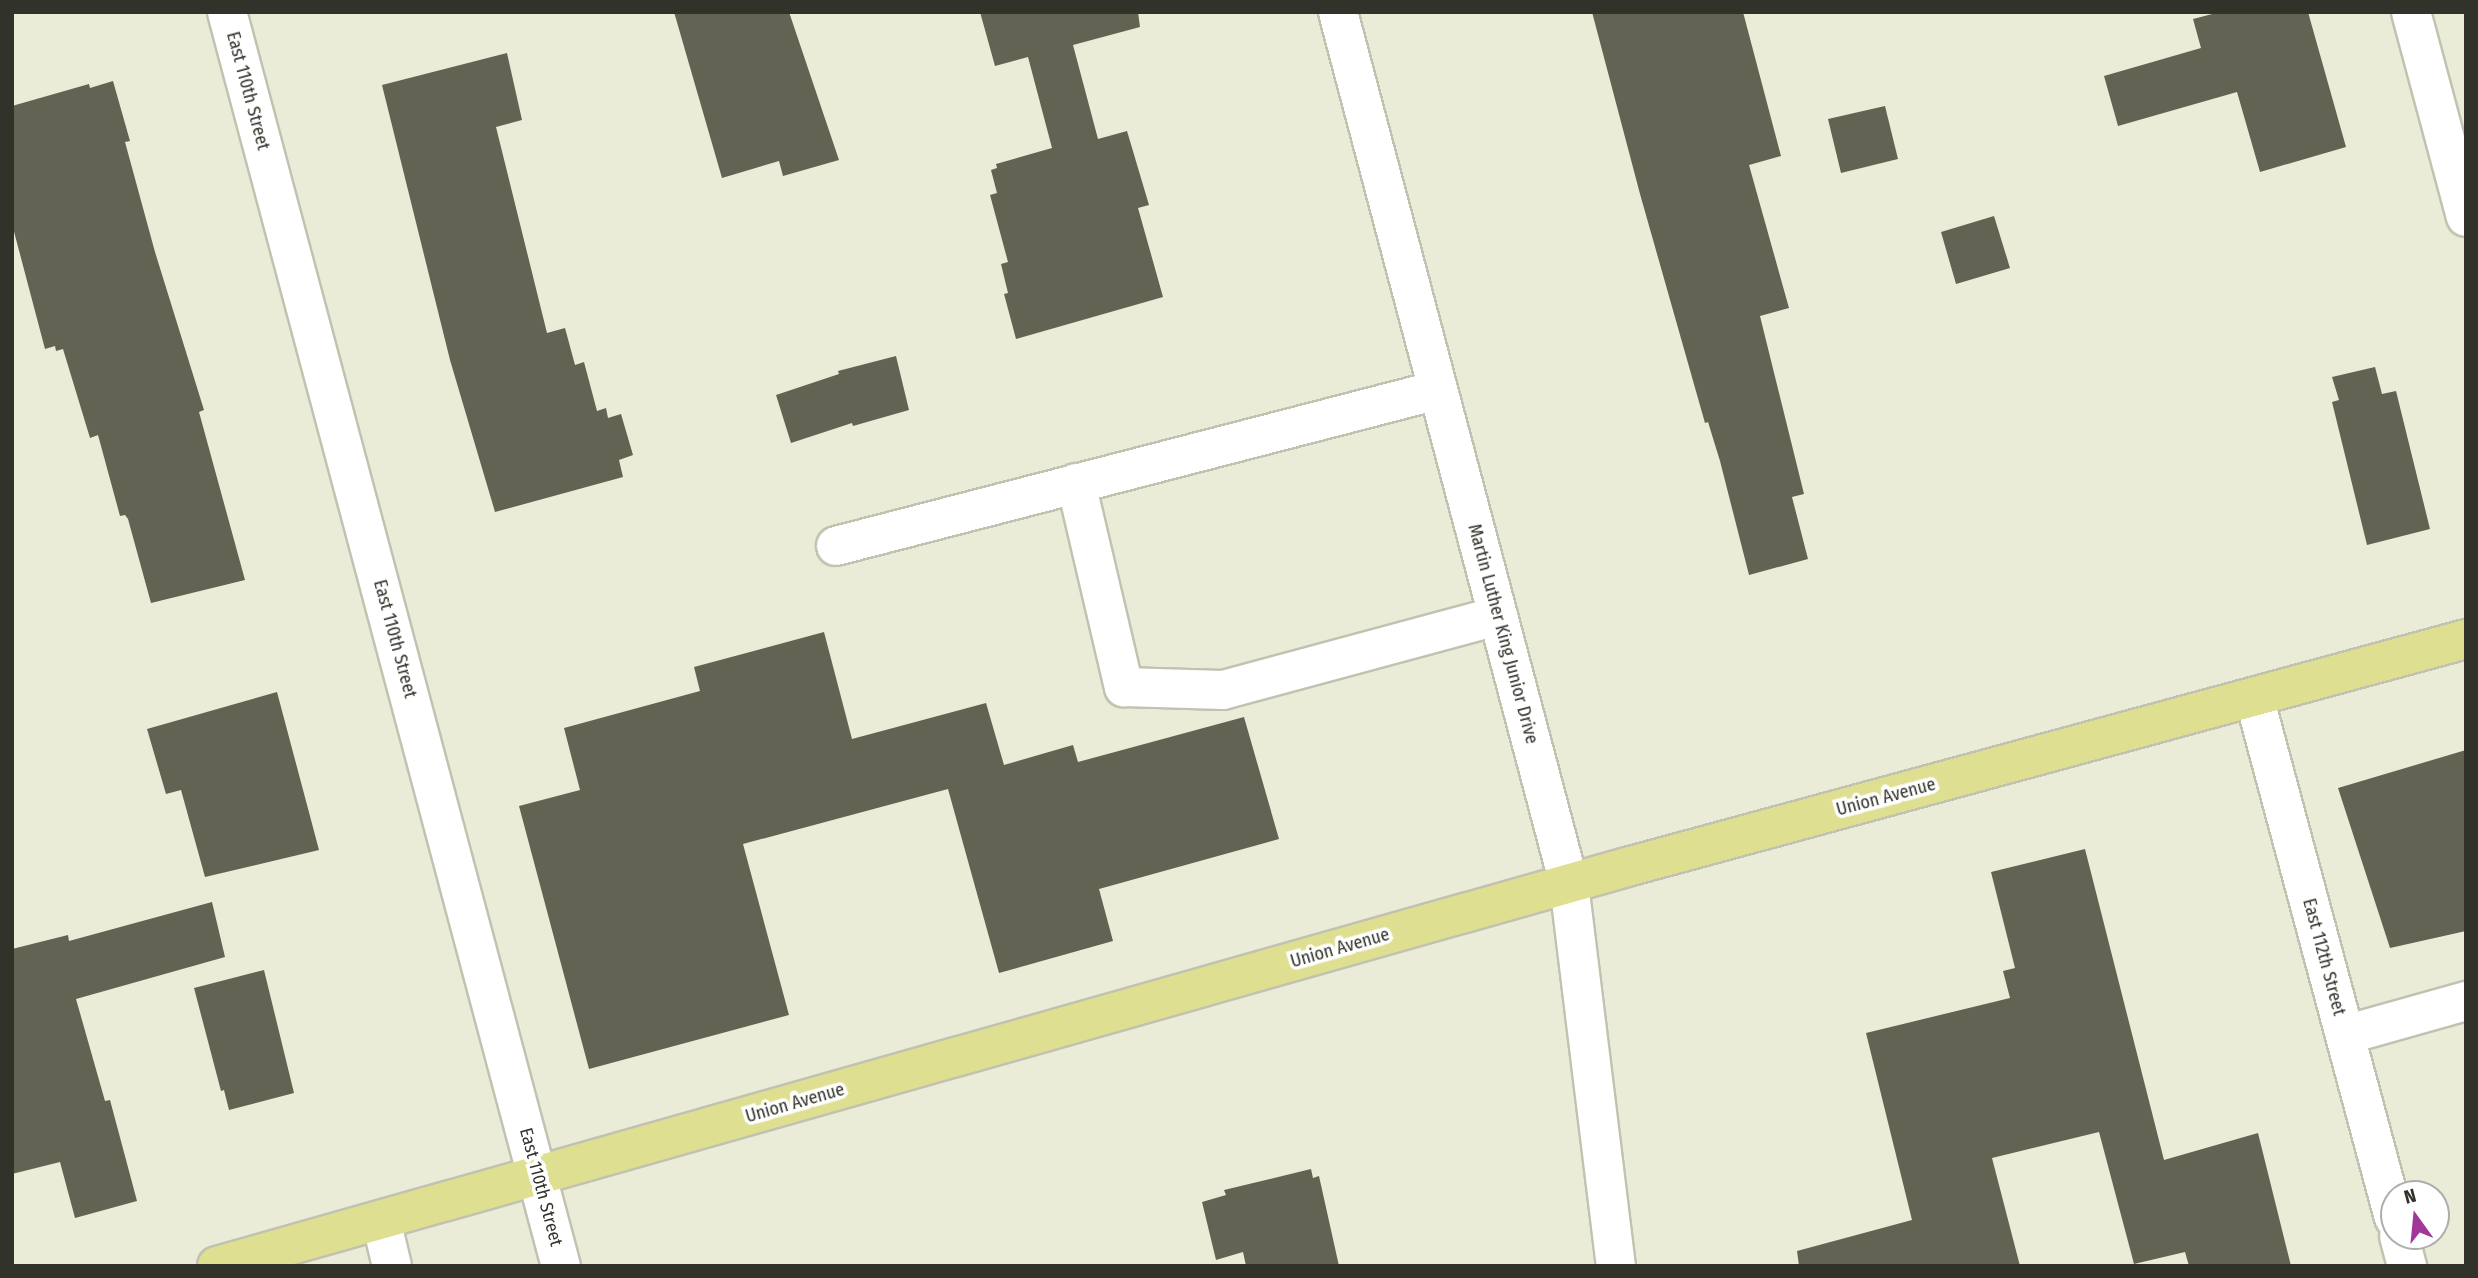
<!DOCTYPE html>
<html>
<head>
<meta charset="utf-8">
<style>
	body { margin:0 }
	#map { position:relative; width:2478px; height:1278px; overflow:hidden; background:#eaecd8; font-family:"Fira Sans Condensed",sans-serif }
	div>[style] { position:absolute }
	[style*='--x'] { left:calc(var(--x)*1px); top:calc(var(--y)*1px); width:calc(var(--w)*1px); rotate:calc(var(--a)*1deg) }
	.building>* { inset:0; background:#626352 }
	.roads { filter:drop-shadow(2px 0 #c1c2b0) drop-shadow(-2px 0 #c1c2b0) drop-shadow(0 2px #c1c2b0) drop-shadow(0 -2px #c1c2b0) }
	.minor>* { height:38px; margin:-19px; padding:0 19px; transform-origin:19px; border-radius:19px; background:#fff }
	.major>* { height:38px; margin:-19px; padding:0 19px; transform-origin:19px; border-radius:19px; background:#dfdf92 }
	span { translate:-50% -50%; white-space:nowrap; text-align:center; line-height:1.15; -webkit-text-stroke:7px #fff; paint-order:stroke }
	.street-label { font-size:18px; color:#31322a }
	.frame { position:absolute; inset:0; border:14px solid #31322a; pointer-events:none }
	.north { position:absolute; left:2380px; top:1180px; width:70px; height:70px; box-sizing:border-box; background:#fff; border:2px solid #adadaa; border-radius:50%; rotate:345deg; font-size:19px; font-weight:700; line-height:28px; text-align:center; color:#31322a }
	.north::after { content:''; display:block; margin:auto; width:24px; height:32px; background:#a13799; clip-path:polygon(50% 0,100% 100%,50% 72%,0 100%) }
</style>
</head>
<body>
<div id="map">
	<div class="building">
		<div style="clip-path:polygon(674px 12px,789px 12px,839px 160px,783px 176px,779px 161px,722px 178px)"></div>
		<div style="clip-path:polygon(980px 12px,1138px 12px,1140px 27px,1073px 45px,1098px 139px,1127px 131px,1149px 205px,1138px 208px,1163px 297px,1016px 339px,1004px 294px,1008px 293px,1001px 264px,1008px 262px,990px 195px,997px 193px,991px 170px,997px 168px,996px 164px,1052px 148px,1028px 57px,995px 66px)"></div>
		<div style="clip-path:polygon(1592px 12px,1743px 12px,1781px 156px,1749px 165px,1789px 308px,1760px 316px,1804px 494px,1792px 497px,1808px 559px,1749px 575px,1720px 461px,1708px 422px,1705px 423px,1640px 194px)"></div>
		<div style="clip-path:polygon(2220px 12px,2308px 12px,2346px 147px,2260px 172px,2237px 92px,2118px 126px,2104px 76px,2201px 48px,2193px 19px)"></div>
		<div style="clip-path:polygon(507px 53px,522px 120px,496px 127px,547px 333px,565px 328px,575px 365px,584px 362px,597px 411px,606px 408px,608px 418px,621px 414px,633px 455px,619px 460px,623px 477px,495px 512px,450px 360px,382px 85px)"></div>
		<div style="clip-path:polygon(113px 81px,130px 141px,125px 142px,155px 252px,204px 410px,199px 412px,245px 580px,151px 603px,128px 519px,125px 515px,120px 516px,98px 435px,90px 438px,63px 349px,56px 351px,55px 346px,45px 349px,12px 224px,12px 106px,89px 84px,90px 88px)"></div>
		<div style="clip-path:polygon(1885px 106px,1898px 159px,1841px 173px,1828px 119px)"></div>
		<div style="clip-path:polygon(1994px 216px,2010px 268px,1956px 284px,1941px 232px)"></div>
		<div style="clip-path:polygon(896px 356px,909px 410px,853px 426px,852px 423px,791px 443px,776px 395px,839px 374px,838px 371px)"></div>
		<div style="clip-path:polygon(2375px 367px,2382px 394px,2396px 391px,2430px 529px,2367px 545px,2332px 402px,2339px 400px,2332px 377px)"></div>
		<div style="clip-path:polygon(824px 632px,852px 739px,986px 703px,1004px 765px,1073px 745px,1078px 762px,1244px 717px,1279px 839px,1099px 889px,1113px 941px,999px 973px,948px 789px,743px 844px,789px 1015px,589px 1069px,519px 806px,580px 790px,564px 728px,700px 691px,694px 667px)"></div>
		<div style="clip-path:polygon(277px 692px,319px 850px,205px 877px,181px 790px,166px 794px,147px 729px)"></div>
		<div style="clip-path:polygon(2466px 750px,2466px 931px,2390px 948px,2338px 788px)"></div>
		<div style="clip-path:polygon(2085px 849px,2164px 1160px,2258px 1133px,2291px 1266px,2189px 1266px,2185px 1252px,2134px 1264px,2099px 1132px,1992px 1158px,2020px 1266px,1799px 1266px,1797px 1251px,1912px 1220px,1866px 1033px,2010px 998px,2003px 971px,2015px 968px,1991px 872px)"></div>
		<div style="clip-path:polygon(212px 902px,225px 957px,76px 999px,105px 1101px,110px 1100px,137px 1201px,75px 1218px,60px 1162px,12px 1174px,12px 949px,68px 935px,69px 941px)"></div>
		<div style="clip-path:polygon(264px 970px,294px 1093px,229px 1110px,224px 1090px,221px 1091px,194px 988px)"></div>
		<div style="clip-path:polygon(1311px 1169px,1313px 1178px,1319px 1176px,1339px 1266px,1246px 1266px,1243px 1252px,1216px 1260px,1202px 1202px,1226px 1195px,1224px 1190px)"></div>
	</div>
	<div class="roads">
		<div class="minor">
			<div style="--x:227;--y:12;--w:1298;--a:75.09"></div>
			<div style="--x:1338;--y:12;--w:902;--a:75.16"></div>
			<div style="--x:1569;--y:884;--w:385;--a:83"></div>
			<div style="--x:2411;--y:12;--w:212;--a:75"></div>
			<div style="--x:1076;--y:483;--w:210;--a:76.8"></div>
			<div style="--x:1124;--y:687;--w:99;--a:1.7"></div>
			<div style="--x:1223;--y:690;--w:285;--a:-15.1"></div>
			<div style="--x:836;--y:546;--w:622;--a:-14.53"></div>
			<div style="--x:2254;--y:697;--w:539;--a:74.96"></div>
			<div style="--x:2345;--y:1035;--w:126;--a:-15.7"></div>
			<div style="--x:381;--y:1220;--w:47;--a:76.6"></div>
			<div style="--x:2399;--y:1236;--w:31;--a:75"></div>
		</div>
		<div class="major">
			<div style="--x:217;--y:1266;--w:1465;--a:-15.8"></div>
			<div style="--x:1627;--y:867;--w:869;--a:-15.2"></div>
		</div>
	</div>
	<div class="street-label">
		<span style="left:248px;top:91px;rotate:75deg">East 110th Street</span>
		<span style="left:1503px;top:634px;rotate:75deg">Martin Luther King Junior Drive</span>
		<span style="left:395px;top:639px;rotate:75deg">East 110th Street</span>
		<span style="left:1886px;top:797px;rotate:-15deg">Union Avenue</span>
		<span style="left:1340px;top:948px;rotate:-16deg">Union Avenue</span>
		<span style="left:2324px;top:957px;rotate:75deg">East 112th Street</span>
		<span style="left:795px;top:1103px;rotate:-16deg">Union Avenue</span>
		<span style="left:541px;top:1187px;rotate:75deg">East 110th Street</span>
	</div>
	<div class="frame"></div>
	<div class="north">N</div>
</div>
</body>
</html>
